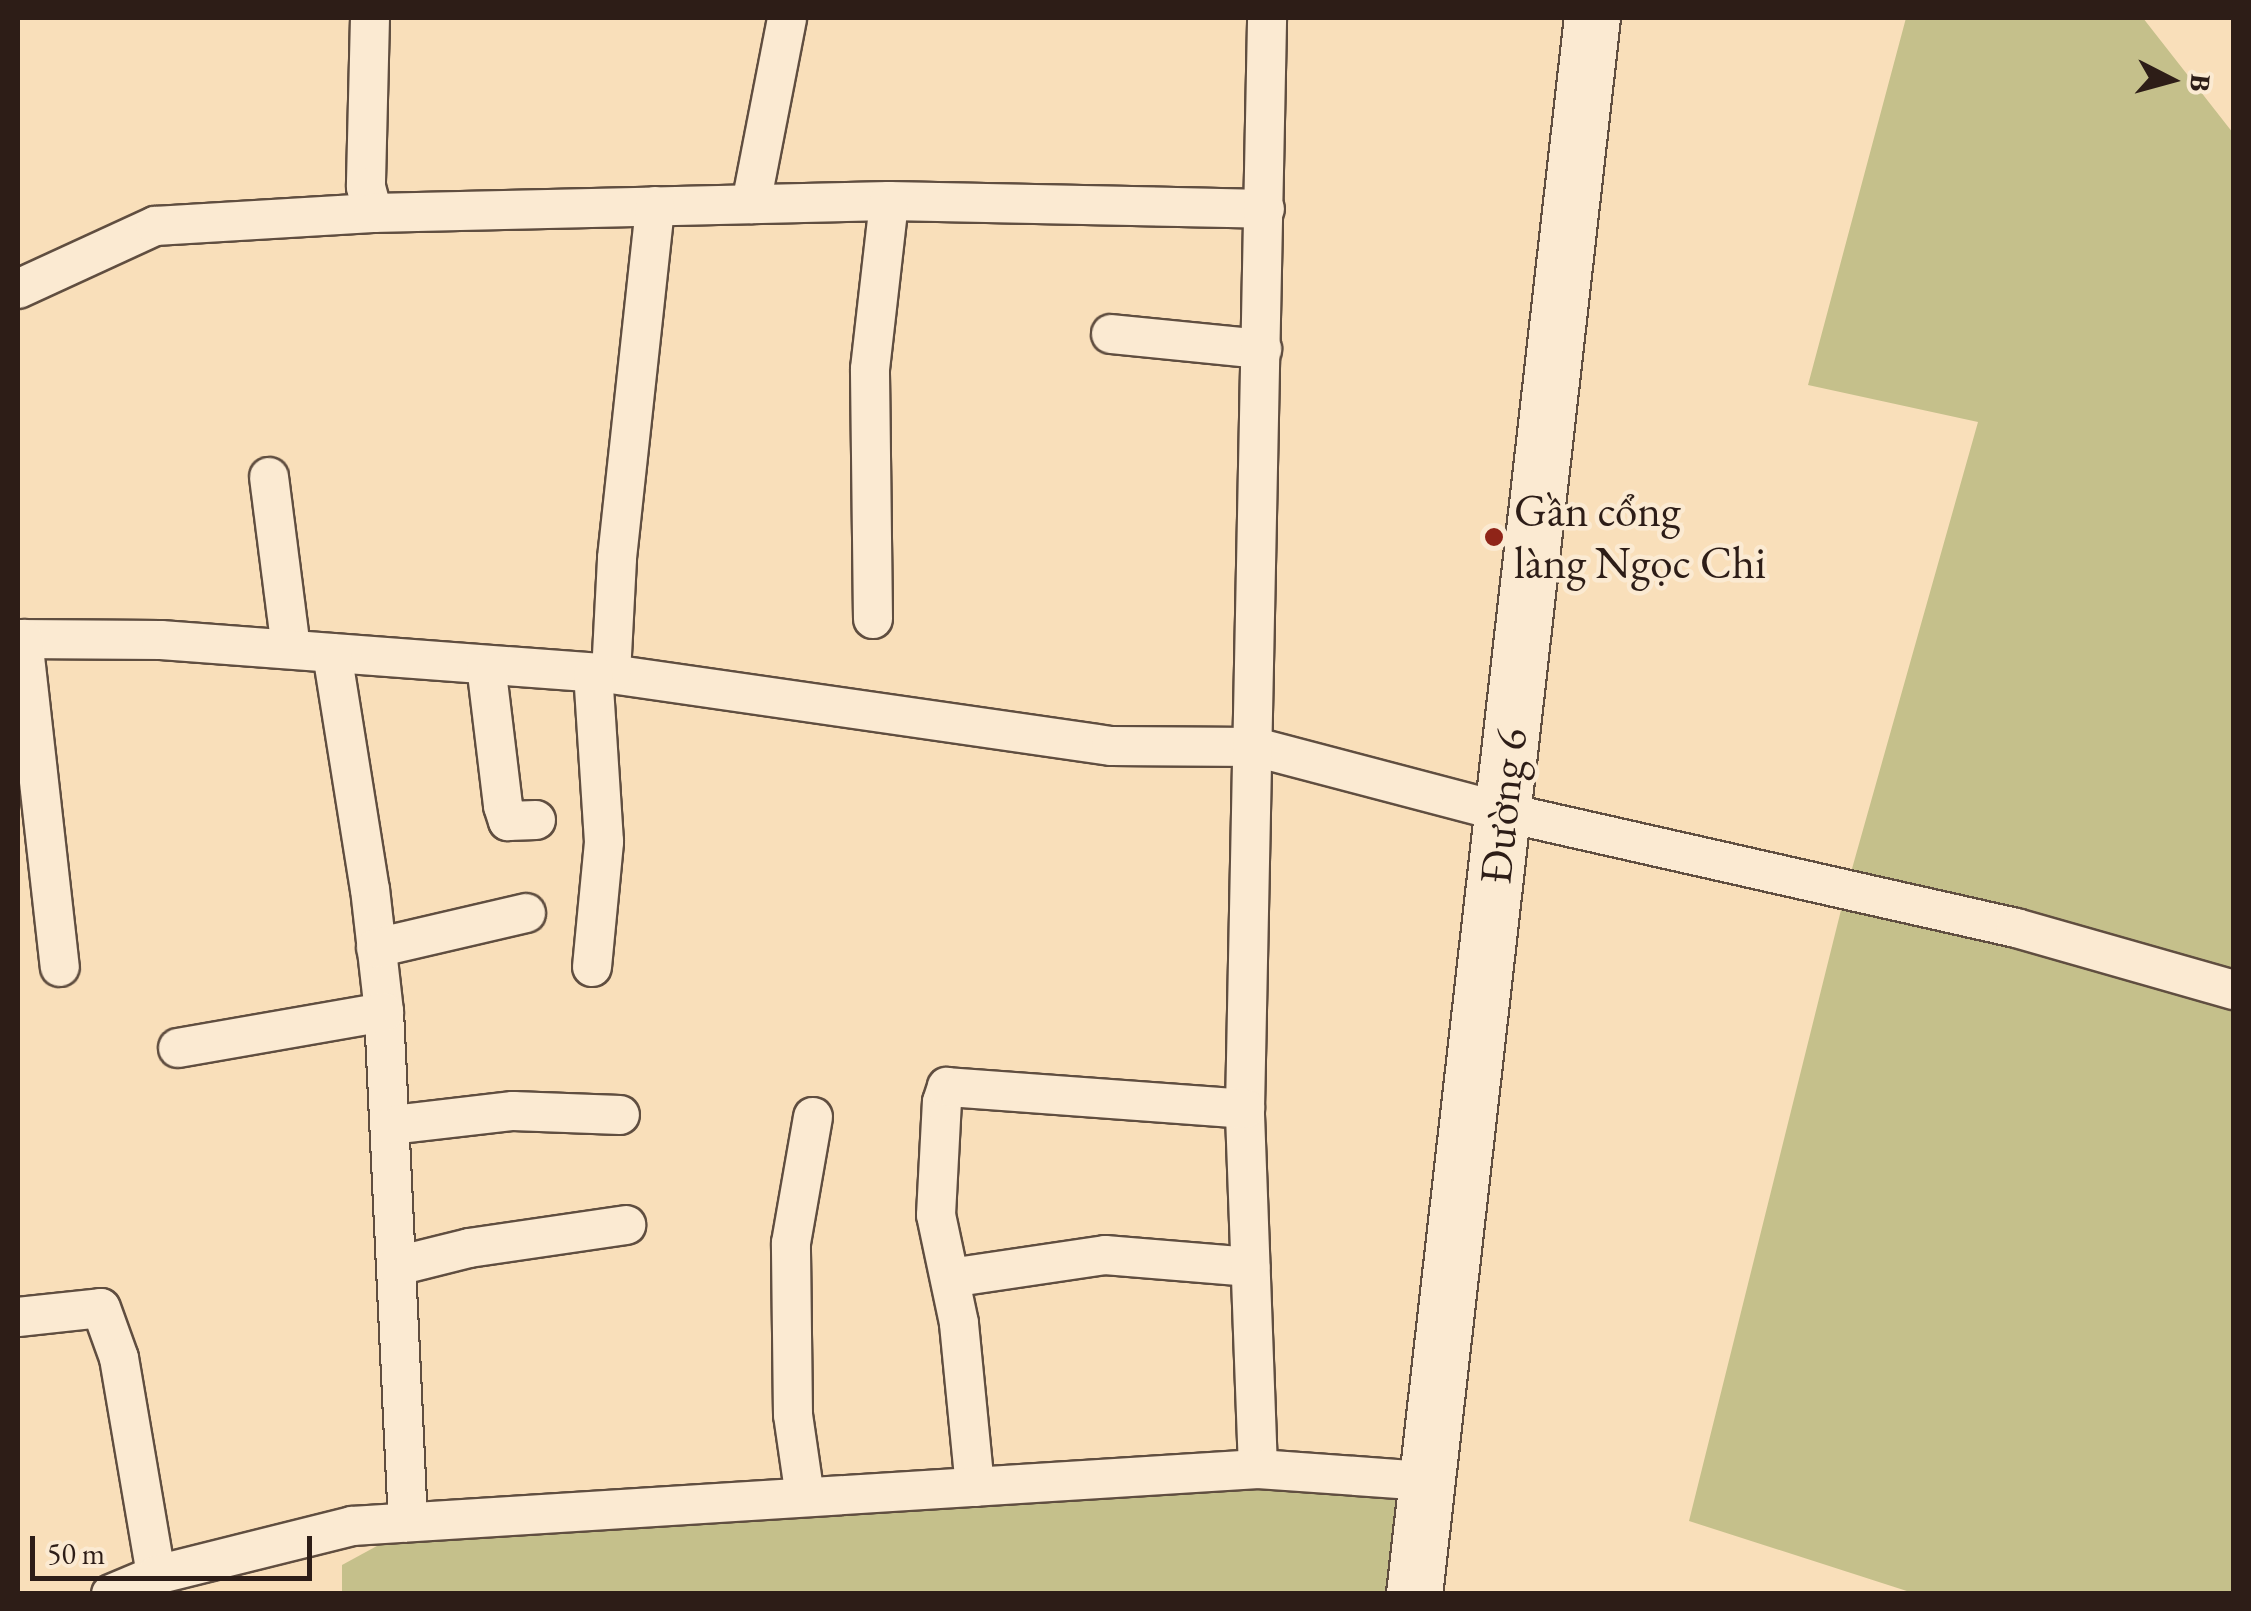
<!DOCTYPE html>
<html>
<head>
<meta charset="utf-8">
<style>
	body { margin:0 }
	#map { position:relative; width:2251px; height:1611px; overflow:hidden; background:#f9dfba; font-family:"EB Garamond",serif }
	div>[style] { position:absolute }
	[style*='--x'] { left:calc(var(--x)*1px); top:calc(var(--y)*1px); width:calc(var(--w)*1px); rotate:calc(var(--a)*1deg) }
	.green>* { inset:0; background:#c5c08b }
	.roads { filter:drop-shadow(2px 0 #604e40) drop-shadow(-2px 0 #604e40) drop-shadow(0 2px #604e40) drop-shadow(0 -2px #604e40) }
	.street>* { height:38px; margin:-19px; padding:0 19px; transform-origin:19px; border-radius:19px; background:#fbead2 }
	.secondary>* { height:55px; margin:-27.5px; padding:0 27.5px; transform-origin:27.5px; border-radius:27.5px; background:#fbead2 }
	.dots>* { width:28px; height:28px; translate:-50% -50%; box-sizing:border-box; border:5px solid #fbead2; border-radius:50% }
	span { translate:-50% -50%; white-space:nowrap; text-align:center; line-height:1.15; -webkit-text-stroke:9px #fbead2; paint-order:stroke }
	.poi-label { font-size:45px; color:#2d1d17 }
	.left { translate:0 -50%; text-align:left }
	.street-label { font-size:45px; color:#2d1d17 }
	.frame { position:absolute; inset:0; border:20px solid #2d1d17; pointer-events:none }
	.north { position:absolute; left:2121px; top:30px; width:100px; height:100px; -webkit-text-stroke:8px #fbead2; paint-order:stroke; rotate:96deg; font-size:28px; font-weight:700; line-height:40px; text-align:center; color:#2d1d17 }
	.north::after { content:''; display:block; margin:auto; width:35px; height:45px; background:#2d1d17; clip-path:polygon(50% 0,100% 100%,50% 72%,0 100%) }
	.scale { position:absolute; left:30px; top:1536px; width:282px; height:45px; box-sizing:border-box; border:5px solid #2d1d17; border-top:0; padding-left:12px; font-size:30px; line-height:35px; white-space:nowrap; color:#2d1d17; -webkit-text-stroke:8px #fbead2; paint-order:stroke }
</style>
</head>
<body>
<div id="map">
	<div class="green">
		<div style="clip-path:polygon(1906px 18px,2143px 18px,2233px 133px,2233px 1593px,1913px 1593px,1689px 1521px,1846px 890px,1978px 422px,1808px 385px)"></div>
		<div style="clip-path:polygon(1258px 1469px,1427px 1481px,1414px 1593px,342px 1594px,342px 1565px,410px 1528px)"></div>
	</div>
	<div class="roads">
		<div class="street">
			<div style="--x:370;--y:18;--w:169;--a:91.4"></div>
			<div style="--x:366;--y:187;--w:27;--a:75"></div>
			<div style="--x:751;--y:204;--w:189;--a:-79"></div>
			<div style="--x:18;--y:289;--w:151;--a:-24.7"></div>
			<div style="--x:155;--y:226;--w:218;--a:-3.4"></div>
			<div style="--x:373;--y:213;--w:516;--a:-1.33"></div>
			<div style="--x:889;--y:201;--w:376;--a:1.2"></div>
			<div style="--x:1111;--y:334;--w:152;--a:5.7"></div>
			<div style="--x:269;--y:477;--w:173;--a:82.7"></div>
			<div style="--x:873;--y:619;--w:250;--a:-90.7"></div>
			<div style="--x:870;--y:369;--w:169;--a:-83.5"></div>
			<div style="--x:18;--y:639;--w:143;--a:0.4"></div>
			<div style="--x:161;--y:640;--w:451;--a:4.3"></div>
			<div style="--x:611;--y:674;--w:505;--a:8.19"></div>
			<div style="--x:1111;--y:746;--w:144;--a:0.4"></div>
			<div style="--x:1255;--y:747;--w:256;--a:14.7"></div>
			<div style="--x:1503;--y:812;--w:526;--a:12.74"></div>
			<div style="--x:2016;--y:928;--w:227;--a:15.9"></div>
			<div style="--x:23;--y:639;--w:330;--a:83.6"></div>
			<div style="--x:332;--y:653;--w:239;--a:80.9"></div>
			<div style="--x:370;--y:889;--w:124;--a:83.5"></div>
			<div style="--x:384;--y:1012;--w:511;--a:87.31"></div>
			<div style="--x:486;--y:665;--w:142;--a:83.1"></div>
			<div style="--x:503;--y:806;--w:16;--a:72"></div>
			<div style="--x:508;--y:821;--w:28;--a:-2"></div>
			<div style="--x:611;--y:674;--w:116;--a:-87"></div>
			<div style="--x:617;--y:558;--w:354;--a:-83.8"></div>
			<div style="--x:376;--y:948;--w:154;--a:-13.1"></div>
			<div style="--x:592;--y:967;--w:126;--a:-84.5"></div>
			<div style="--x:604;--y:842;--w:169;--a:-93.7"></div>
			<div style="--x:178;--y:1048;--w:209;--a:-9.9"></div>
			<div style="--x:392;--y:1125;--w:122;--a:-6.6"></div>
			<div style="--x:513;--y:1111;--w:107;--a:2.1"></div>
			<div style="--x:397;--y:1266;--w:74;--a:-14"></div>
			<div style="--x:469;--y:1248;--w:159;--a:-8.3"></div>
			<div style="--x:950;--y:1278;--w:157;--a:-8.4"></div>
			<div style="--x:1105;--y:1255;--w:146;--a:4.7"></div>
			<div style="--x:18;--y:1317;--w:83;--a:-6.2"></div>
			<div style="--x:101;--y:1308;--w:53;--a:70.2"></div>
			<div style="--x:119;--y:1358;--w:220;--a:80.3"></div>
			<div style="--x:1258;--y:1469;--w:360;--a:-92.1"></div>
			<div style="--x:1245;--y:1109;--w:1091;--a:-88.84"></div>
			<div style="--x:975;--y:1487;--w:165;--a:-95.6"></div>
			<div style="--x:959;--y:1323;--w:110;--a:-102"></div>
			<div style="--x:936;--y:1215;--w:113;--a:-87"></div>
			<div style="--x:942;--y:1102;--w:16;--a:-72"></div>
			<div style="--x:947;--y:1087;--w:299;--a:4.2"></div>
			<div style="--x:805;--y:1497;--w:83;--a:-98.3"></div>
			<div style="--x:793;--y:1415;--w:172;--a:-90.7"></div>
			<div style="--x:791;--y:1243;--w:128;--a:-80.1"></div>
			<div style="--x:111;--y:1594;--w:49;--a:-22.9"></div>
			<div style="--x:156;--y:1575;--w:202;--a:-14"></div>
			<div style="--x:352;--y:1526;--w:908;--a:-3.6"></div>
			<div style="--x:1258;--y:1469;--w:169;--a:4.1"></div>
		</div>
		<div class="secondary">
			<div style="--x:1414;--y:1594;--w:1586;--a:-83.56"></div>
		</div>
	</div>
	<div class="dots">
		<div style="left:1494px;top:537px;background:#8f2418"></div>
	</div>
	<div class="poi-label">
		<span class="left" style="left:1514px;top:537px">Gần cổng<br>làng Ngọc Chi</span>
	</div>
	<div class="street-label">
		<span style="left:1503px;top:806px;rotate:-84deg">Đường 6</span>
	</div>
	<div class="frame"></div>
	<div class="north">B</div>
	<div class="scale">50 m</div>
</div>
</body>
</html>
